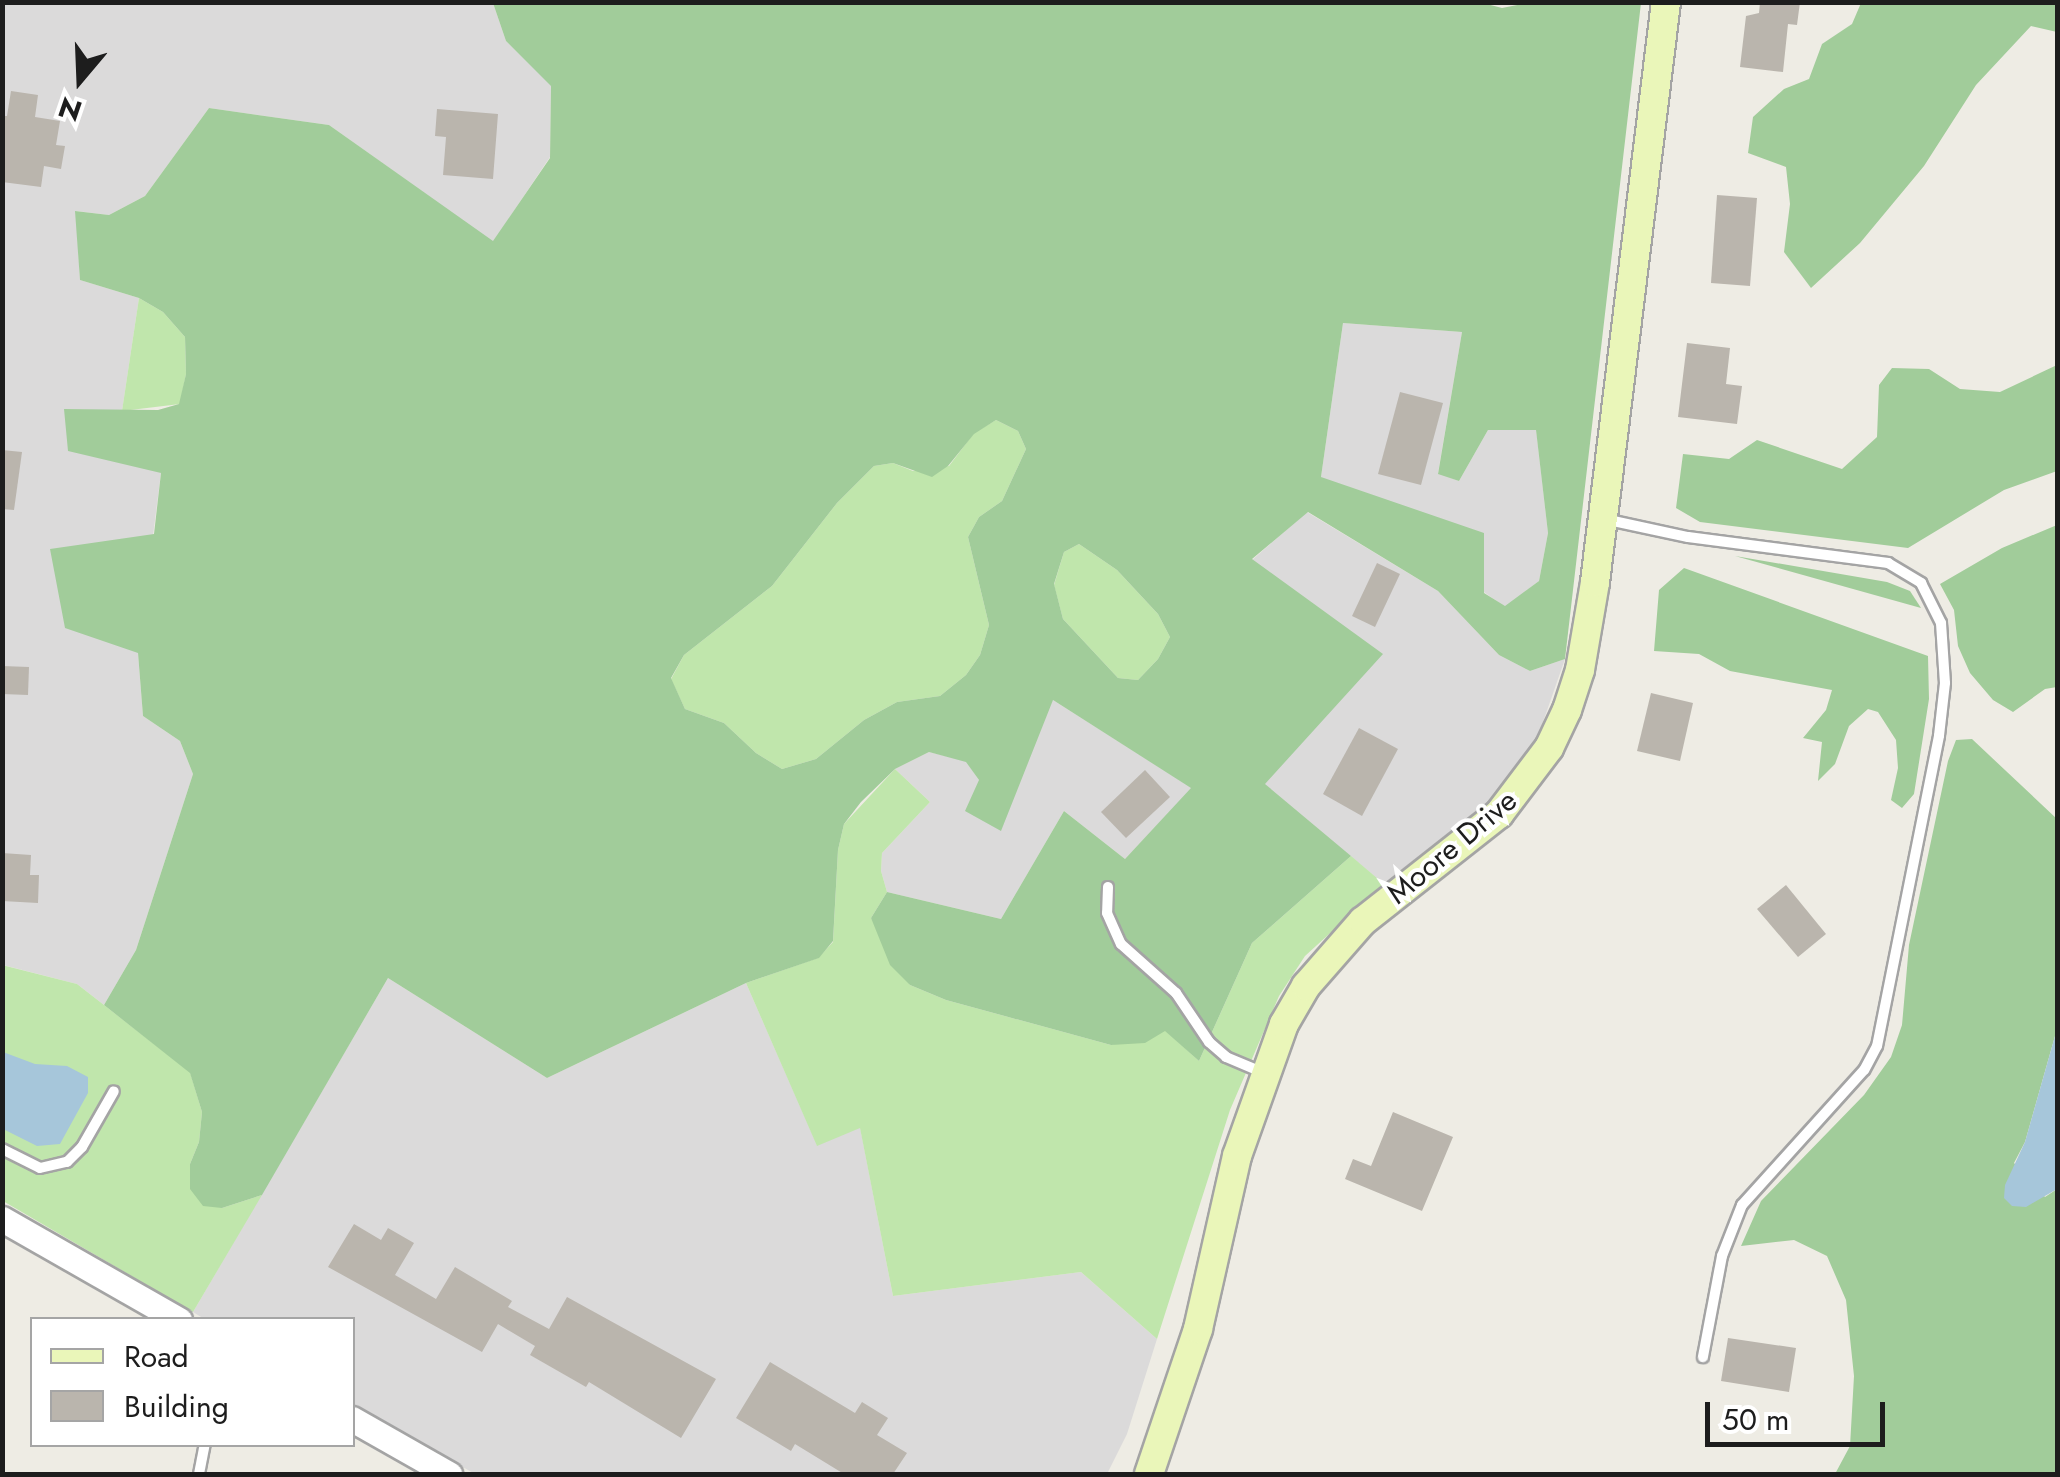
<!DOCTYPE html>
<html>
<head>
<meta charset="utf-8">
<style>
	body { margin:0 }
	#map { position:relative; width:2060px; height:1477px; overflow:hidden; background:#eeece4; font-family:Jost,sans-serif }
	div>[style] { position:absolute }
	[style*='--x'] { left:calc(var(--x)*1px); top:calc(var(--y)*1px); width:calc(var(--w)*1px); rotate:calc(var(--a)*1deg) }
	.residential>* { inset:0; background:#dbdada }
	.grass>* { inset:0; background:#c0e6ac }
	.forest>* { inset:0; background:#a1cc9a }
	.water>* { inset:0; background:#a6c6da }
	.building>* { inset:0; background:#bab5ad }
	.roads { filter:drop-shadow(2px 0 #a4a4a4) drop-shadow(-2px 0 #a4a4a4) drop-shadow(0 2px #a4a4a4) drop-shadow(0 -2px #a4a4a4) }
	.service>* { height:10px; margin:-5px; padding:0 5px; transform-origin:5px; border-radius:5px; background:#fff }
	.tertiary>* { height:25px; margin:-12.5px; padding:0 12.5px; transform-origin:12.5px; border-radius:12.5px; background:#fff }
	.secondary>* { height:28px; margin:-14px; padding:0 14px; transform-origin:14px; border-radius:14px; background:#eaf6b9 }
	span { translate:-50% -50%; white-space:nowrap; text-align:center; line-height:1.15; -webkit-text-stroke:8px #fff; paint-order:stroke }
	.street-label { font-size:30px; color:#1d1d1d }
	.frame { position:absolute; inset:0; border:5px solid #1d1d1d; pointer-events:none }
	.legend { position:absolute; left:30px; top:1317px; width:325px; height:130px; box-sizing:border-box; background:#fff; border:2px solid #a5a5a5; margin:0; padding:12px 18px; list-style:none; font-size:30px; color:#1d1d1d }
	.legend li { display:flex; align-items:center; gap:20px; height:50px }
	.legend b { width:50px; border:2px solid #a5a5a5 }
	.north { position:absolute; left:30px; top:30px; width:100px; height:100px; -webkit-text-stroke:8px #fff; paint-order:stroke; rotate:199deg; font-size:28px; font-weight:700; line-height:40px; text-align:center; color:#1d1d1d }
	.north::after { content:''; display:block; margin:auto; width:35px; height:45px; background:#1d1d1d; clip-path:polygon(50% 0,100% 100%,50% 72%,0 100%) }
	.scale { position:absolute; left:1705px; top:1402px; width:180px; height:45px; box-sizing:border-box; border:5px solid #1d1d1d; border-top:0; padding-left:12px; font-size:30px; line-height:35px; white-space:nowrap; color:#1d1d1d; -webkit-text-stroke:8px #fff; paint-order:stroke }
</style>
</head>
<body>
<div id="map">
	<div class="residential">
		<div style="clip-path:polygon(2px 3px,493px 3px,506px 41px,551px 85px,550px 157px,493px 242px,329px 125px,209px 108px,145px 196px,109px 215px,76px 211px,80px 280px,139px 298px,122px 411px,64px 409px,161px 473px,138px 653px,143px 716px,180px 741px,193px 774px,136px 950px,104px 1005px,77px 984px,3px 965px)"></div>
		<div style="clip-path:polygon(1343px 323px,1462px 332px,1438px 473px,1459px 481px,1488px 430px,1536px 429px,1548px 533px,1539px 581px,1505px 607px,1321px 477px)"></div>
		<div style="clip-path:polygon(1307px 512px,1438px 591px,1499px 655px,1530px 671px,1565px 659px,1529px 762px,1492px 808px,1384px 884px,1265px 785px,1252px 560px)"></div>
		<div style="clip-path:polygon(1053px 700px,1192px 788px,1125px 859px,1064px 811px,1001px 919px,887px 892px,881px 871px,882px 853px,930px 802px,895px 769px,929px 752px,966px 761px,979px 780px)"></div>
		<div style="clip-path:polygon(388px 978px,547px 1078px,746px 983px,817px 1145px,860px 1127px,893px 1296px,1081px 1272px,1157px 1339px,1127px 1434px,1107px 1474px,475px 1474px,353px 1404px,352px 1320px,206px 1320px,193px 1312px)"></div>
	</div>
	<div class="grass">
		<div style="clip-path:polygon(139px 298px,163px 312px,185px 337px,186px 374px,180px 404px,122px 411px)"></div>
		<div style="clip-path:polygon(996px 420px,1018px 431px,1026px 449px,1002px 501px,979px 517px,968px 537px,989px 625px,980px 655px,966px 675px,940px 696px,897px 702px,864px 720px,816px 759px,782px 769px,756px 753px,724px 723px,685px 709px,671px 679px,684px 655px,772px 586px,837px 503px,874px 466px,893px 463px,913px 471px,949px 466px,974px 433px)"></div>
		<div style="clip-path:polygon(1079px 544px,1117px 570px,1158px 614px,1170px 637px,1158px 659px,1138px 680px,1118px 678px,1063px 619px,1054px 585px,1064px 552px)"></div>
		<div style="clip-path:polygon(895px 769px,930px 802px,882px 853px,881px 871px,887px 892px,871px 918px,910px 985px,946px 1000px,1111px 1045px,1165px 1030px,1199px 1061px,1252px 943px,1351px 856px,1384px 884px,1305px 956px,1279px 996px,1230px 1110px,1157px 1339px,1081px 1272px,893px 1296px,860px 1128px,817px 1146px,746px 983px,818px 958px,833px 942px,838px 850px,844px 824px)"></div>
		<div style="clip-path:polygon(2px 965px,77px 984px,190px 1072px,202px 1112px,199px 1142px,190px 1164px,222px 1208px,262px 1195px,193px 1312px,3px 1201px)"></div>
	</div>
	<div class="forest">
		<div style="clip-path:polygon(evenodd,1479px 2px,1502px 8px,1532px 2px,1641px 3px,1565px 659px,1530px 671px,1499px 655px,1438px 591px,1308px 512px,1252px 559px,1383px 654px,1265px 784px,1351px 856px,1252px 943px,1199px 1061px,1165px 1031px,1145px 1043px,1111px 1045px,946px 1000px,910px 985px,890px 965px,871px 918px,887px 892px,1001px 919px,1064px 811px,1125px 859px,1191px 788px,1053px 700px,1001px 831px,965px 811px,979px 780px,966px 762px,929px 752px,895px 769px,861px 802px,844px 824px,838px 850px,833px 941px,819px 958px,746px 983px,547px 1078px,388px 978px,262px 1195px,222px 1208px,203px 1206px,190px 1189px,190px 1164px,199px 1142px,202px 1112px,190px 1073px,104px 1005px,136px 950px,193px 774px,180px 741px,143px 716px,138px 653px,65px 628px,50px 549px,154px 534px,161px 473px,68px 451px,64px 409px,158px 410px,179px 404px,186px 374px,185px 337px,163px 312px,139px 298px,80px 280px,75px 211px,109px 215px,145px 196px,209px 108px,329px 125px,493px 241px,550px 158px,551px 86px,506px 41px,493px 3px,1479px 2px,1343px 323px,1462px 332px,1438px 474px,1459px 481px,1488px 430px,1536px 430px,1548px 533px,1539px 581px,1505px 606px,1484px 593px,1484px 533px,1321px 477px,1343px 323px,1479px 2px,996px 420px,1018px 431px,1026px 449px,1002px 501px,979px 517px,968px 537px,989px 625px,980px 655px,966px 675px,940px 696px,897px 702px,864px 720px,816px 759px,782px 769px,756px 753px,724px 723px,685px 709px,671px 678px,684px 655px,772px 586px,837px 503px,874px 466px,893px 463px,932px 477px,948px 466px,974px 434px,996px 420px,1479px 2px,1079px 544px,1117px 570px,1158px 614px,1170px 637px,1158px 659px,1138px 680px,1118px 678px,1063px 619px,1054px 584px,1064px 552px,1079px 544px)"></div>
		<div style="clip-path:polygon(1861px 3px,2057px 3px,2057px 32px,2031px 26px,1976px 85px,1924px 166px,1860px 243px,1811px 288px,1784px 252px,1790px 204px,1786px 167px,1748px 153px,1753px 117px,1784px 89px,1809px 79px,1822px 44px,1852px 24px)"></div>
		<div style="clip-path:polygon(2057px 365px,2057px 471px,2004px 490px,1908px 548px,1700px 522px,1676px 508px,1683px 454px,1729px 459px,1757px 440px,1842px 469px,1877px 437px,1879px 385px,1892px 368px,1929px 369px,1960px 389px,2000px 392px)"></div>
		<div style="clip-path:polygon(2057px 525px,2057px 687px,2045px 689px,2013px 712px,1993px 700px,1970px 673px,1958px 646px,1954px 610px,1940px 584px,2002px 548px)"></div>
		<div style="clip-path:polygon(1735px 556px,1887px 582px,1910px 591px,1921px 608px)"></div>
		<div style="clip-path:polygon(1684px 568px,1928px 656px,1929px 699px,1914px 794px,1902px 808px,1891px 800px,1898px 768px,1896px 740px,1878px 712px,1868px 709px,1849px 726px,1835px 764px,1818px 781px,1822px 742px,1803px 738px,1826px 710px,1832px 690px,1730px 671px,1699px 654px,1654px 651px,1659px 590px)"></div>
		<div style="clip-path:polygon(1972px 739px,2057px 819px,2057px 1029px,2025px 1142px,2014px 1163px,2045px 1197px,2057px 1189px,2057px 1474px,1835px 1474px,1850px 1446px,1854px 1376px,1846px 1300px,1827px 1256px,1794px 1240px,1741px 1246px,1761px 1201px,1864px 1095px,1891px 1057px,1902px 1025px,1909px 945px,1948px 761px,1956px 740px)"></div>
	</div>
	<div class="water">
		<div style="clip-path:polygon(2057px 1029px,2057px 1189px,2026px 1207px,2012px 1206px,2004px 1198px,2005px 1185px,2025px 1142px)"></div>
		<div style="clip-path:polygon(3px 1052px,35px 1064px,67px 1066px,88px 1077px,88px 1093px,60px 1144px,37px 1146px,3px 1129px)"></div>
	</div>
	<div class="building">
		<div style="clip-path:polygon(1760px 2px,1800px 2px,1797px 25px,1788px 24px,1783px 72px,1740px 67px,1746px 16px,1759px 13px)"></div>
		<div style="clip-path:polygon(11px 91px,38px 95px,35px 117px,60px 121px,56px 145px,65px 146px,61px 169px,44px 166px,41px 187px,2px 182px,2px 116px,7px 116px)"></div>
		<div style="clip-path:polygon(437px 109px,498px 114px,493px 179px,443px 175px,446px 137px,435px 136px)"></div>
		<div style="clip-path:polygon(1717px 195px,1757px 198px,1750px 286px,1711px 283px)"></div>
		<div style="clip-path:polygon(1687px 343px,1730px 348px,1726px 384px,1742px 386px,1737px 424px,1678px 417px)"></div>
		<div style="clip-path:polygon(1400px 392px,1443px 403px,1421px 485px,1378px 474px)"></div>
		<div style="clip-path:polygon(2px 450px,22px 452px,14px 510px,2px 509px)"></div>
		<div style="clip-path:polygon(1377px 563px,1400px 574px,1375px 627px,1352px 616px)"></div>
		<div style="clip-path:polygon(2px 666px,29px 667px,28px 695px,2px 694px)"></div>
		<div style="clip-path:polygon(1651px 693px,1693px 703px,1680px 761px,1637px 751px)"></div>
		<div style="clip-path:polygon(1359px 728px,1398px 749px,1362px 816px,1323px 794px)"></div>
		<div style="clip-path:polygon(1145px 770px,1170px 797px,1126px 838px,1101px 812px)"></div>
		<div style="clip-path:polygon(2px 853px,31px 855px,30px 875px,39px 875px,38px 903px,2px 901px)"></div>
		<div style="clip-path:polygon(1786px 885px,1826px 934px,1798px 957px,1757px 909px)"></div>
		<div style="clip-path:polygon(1393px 1112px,1453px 1137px,1422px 1211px,1345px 1179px,1353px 1159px,1371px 1166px)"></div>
		<div style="clip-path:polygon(354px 1224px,381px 1240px,388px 1228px,414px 1243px,395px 1275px,436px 1299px,455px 1267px,512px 1301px,508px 1307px,549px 1329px,567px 1297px,716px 1379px,681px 1438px,589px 1382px,586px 1387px,530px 1355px,535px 1346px,498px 1324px,482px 1352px,328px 1267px)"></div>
		<div style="clip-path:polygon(1728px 1338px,1796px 1348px,1789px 1392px,1721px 1381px)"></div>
		<div style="clip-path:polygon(770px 1362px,855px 1413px,862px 1402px,888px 1418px,877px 1435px,907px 1453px,893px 1474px,844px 1474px,795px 1444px,791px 1451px,736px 1418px)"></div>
	</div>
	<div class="roads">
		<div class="service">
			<div style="--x:1604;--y:519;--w:86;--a:12.1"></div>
			<div style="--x:1688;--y:537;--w:202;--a:7.4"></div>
			<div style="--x:1888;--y:563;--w:39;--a:31"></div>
			<div style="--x:1921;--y:583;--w:45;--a:63.4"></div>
			<div style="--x:1941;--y:623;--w:60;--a:86.2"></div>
			<div style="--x:1945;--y:683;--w:53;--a:96.5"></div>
			<div style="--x:1939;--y:736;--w:316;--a:101.3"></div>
			<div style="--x:1877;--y:1046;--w:27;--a:118"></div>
			<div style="--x:1864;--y:1070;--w:182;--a:132.1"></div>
			<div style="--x:1742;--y:1205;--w:55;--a:111.4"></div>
			<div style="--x:1722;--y:1256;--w:103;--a:100.7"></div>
			<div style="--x:1108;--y:887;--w:26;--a:92"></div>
			<div style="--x:1107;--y:913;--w:34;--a:66"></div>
			<div style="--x:1121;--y:944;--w:74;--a:41.7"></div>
			<div style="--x:1176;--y:993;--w:59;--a:56"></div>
			<div style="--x:1209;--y:1042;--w:23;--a:41"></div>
			<div style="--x:1226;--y:1057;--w:41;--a:22.8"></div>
			<div style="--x:2;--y:1149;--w:42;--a:26.6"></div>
			<div style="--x:40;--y:1168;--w:28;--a:-13"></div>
			<div style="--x:67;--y:1162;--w:21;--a:-45"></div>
			<div style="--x:82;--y:1147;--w:64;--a:-60.3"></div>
			<div style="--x:199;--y:1474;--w:31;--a:-79"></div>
		</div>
		<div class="tertiary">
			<div style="--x:2;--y:1219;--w:204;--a:29.7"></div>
			<div style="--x:352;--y:1419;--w:112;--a:29.6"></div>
		</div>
		<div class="secondary">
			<div style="--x:1149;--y:1474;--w:153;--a:-71.3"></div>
			<div style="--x:1198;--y:1329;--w:177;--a:-77.3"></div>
			<div style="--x:1237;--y:1156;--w:140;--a:-70.4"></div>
			<div style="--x:1284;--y:1024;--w:44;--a:-59.9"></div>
			<div style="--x:1306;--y:986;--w:86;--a:-48.8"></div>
			<div style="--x:1363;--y:921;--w:173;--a:-38.2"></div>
			<div style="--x:1499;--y:814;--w:83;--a:-52.9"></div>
			<div style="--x:1549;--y:748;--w:42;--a:-64.7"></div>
			<div style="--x:1567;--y:710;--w:42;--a:-72"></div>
			<div style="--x:1580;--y:670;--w:89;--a:-80.3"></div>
			<div style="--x:1595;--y:582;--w:584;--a:-83.02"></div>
		</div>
	</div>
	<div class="street-label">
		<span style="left:1452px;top:847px;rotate:-40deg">Moore Drive</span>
	</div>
	<div class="frame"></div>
	<ul class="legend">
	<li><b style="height:12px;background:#eaf6b9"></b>Road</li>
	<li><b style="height:28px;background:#bab5ad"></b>Building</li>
	</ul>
	<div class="north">N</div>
	<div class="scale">50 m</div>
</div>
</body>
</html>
